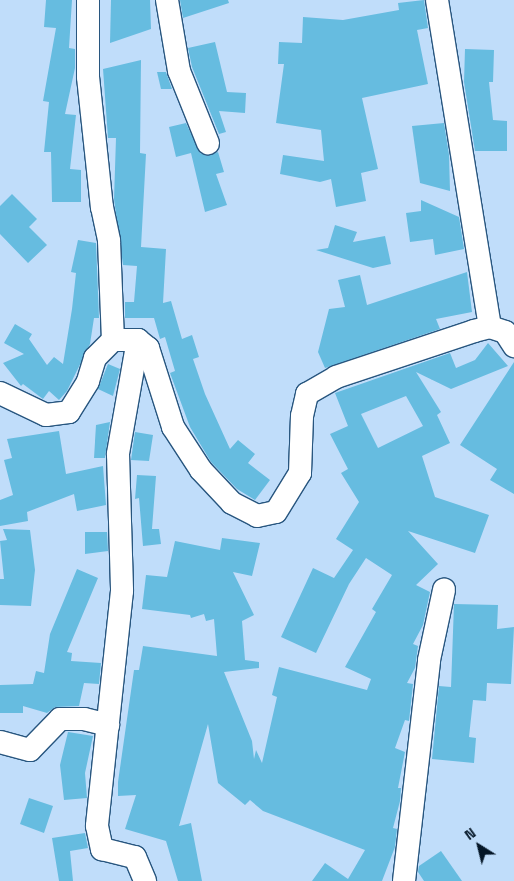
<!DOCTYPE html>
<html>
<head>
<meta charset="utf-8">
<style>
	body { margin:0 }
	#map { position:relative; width:514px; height:881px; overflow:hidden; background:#c0ddfa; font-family:"Space Grotesk",sans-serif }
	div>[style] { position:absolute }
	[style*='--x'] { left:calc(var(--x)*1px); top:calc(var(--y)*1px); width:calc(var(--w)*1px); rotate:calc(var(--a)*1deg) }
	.building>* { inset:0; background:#66bce0 }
	.roads { filter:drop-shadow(1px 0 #28567f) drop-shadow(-1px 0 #28567f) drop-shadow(0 1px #28567f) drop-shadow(0 -1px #28567f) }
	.minor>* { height:22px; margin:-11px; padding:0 11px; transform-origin:11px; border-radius:11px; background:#fff }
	span { translate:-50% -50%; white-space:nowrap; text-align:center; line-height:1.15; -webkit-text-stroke:5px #c0ddfa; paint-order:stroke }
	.north { position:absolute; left:454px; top:821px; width:50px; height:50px; -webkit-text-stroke:4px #c0ddfa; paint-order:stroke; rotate:324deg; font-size:14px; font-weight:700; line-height:20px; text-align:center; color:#041627 }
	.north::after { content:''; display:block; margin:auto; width:18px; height:22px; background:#041627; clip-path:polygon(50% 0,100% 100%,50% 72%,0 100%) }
</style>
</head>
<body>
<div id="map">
	<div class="building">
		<div style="clip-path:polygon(46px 0,72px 0,69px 48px,75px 49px,75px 68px,65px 114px,76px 115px,70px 169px,81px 170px,81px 202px,52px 202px,51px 152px,44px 152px,49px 102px,43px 101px,56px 28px,44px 27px)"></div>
		<div style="clip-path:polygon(111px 0,150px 0,151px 29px,110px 43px)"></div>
		<div style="clip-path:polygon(180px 0,228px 0,229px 3px,183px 18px)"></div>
		<div style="clip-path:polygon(424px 0,428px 28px,417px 30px,428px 84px,362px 98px,378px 169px,361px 173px,366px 201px,336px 207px,331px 179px,320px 182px,280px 174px,283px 155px,324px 161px,321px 130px,276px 123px,284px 64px,278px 64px,279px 42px,302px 43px,303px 17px,343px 20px,399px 10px,398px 3px)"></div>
		<div style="clip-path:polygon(215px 42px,227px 92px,246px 93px,245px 113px,219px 111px,226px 132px,219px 134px,192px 67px,188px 48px)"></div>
		<div style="clip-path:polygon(465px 49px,494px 50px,493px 82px,489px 82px,493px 120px,507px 121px,507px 151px,475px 151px,464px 82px)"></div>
		<div style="clip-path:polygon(141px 60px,140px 153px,146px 154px,141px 247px,166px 249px,163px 303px,171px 301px,182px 339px,192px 335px,199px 357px,193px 359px,205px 394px,230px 449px,238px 440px,255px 454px,248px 463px,270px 480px,255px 500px,237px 489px,211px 462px,190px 427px,170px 373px,175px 371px,165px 337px,160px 339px,154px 318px,125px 318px,125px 302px,134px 302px,137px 266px,123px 265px,114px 199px,116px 138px,108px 138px,103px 69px)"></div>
		<div style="clip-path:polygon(157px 72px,166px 72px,172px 89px,161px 89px)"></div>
		<div style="clip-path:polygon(186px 123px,200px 153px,207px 156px,218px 152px,224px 172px,216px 174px,227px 205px,205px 212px,191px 153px,176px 157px,169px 127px)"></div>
		<div style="clip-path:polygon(444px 123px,449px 155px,450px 191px,420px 183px,412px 126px)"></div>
		<div style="clip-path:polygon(12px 194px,37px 219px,29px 227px,47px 245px,28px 263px,0 234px,0 206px)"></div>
		<div style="clip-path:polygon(421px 200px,459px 217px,464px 249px,435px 255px,433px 239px,410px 242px,406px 213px,421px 211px)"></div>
		<div style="clip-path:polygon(335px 225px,357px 232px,353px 242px,385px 236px,391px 264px,373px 268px,316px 250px,328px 248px)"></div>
		<div style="clip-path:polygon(78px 240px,96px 243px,99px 318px,94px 318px,90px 344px,67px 391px,59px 400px,49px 391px,43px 399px,23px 384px,21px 386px,3px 363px,24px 354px,4px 343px,15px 324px,32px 334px,29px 339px,47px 365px,54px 357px,63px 364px,72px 309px,76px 273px,71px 272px)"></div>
		<div style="clip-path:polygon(467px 272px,472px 312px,436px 319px,440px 329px,325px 368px,318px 352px,329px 309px,345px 307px,338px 280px,360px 275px,367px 305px)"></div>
		<div style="clip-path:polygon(evenodd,488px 343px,508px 366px,451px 389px,416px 372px,441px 412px,437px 415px,450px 443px,422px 456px,435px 497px,489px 515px,475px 553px,408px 531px,438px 564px,416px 585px,430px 592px,423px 625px,413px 644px,418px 646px,415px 668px,407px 683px,413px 684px,409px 721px,405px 720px,395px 748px,405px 752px,398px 788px,401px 788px,400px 801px,393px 828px,397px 829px,395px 847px,382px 881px,312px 881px,325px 863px,348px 879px,365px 850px,263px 811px,250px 800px,245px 805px,218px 783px,208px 724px,179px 826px,191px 823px,202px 881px,178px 881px,166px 841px,125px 829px,136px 795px,118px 796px,118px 782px,134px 670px,139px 670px,143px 646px,217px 656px,214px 619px,206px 621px,204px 614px,191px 618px,190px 615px,142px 609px,146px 575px,167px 577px,175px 541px,220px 550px,222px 538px,260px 543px,252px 576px,233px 572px,254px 615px,242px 621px,245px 660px,259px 662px,259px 668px,224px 672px,252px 741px,254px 759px,256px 750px,262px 763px,277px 697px,272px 695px,279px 667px,367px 690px,371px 679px,345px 667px,376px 612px,372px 609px,392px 575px,366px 558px,349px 584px,316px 653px,281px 637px,313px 568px,334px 578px,353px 550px,336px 539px,359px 502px,341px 473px,348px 469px,330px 434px,348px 426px,335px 393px,450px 353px,456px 368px,475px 360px,488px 343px,406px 396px,423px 426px,378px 448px,361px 414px,406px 396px)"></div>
		<div style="clip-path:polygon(514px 362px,514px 494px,490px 480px,497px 469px,460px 445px)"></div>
		<div style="clip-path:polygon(108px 364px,120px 369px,113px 396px,98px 389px)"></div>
		<div style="clip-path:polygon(110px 422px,105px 458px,94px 458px,96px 425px)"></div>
		<div style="clip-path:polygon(59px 431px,66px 474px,103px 466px,106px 505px,77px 511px,74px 494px,27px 512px,28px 521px,0 526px,0 500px,13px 495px,4px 460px,12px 458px,7px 439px)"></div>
		<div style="clip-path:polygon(135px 432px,153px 435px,149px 461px,131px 460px)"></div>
		<div style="clip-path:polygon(137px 475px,156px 476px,152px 529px,159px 529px,161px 544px,143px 546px,139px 498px,135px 499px)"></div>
		<div style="clip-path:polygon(3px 529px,30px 530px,35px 570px,31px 606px,0 605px,0 579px,4px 579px,0 541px,7px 540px)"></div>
		<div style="clip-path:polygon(85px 532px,107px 532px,108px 551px,85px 554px)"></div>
		<div style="clip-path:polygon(77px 569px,98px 578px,67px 652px,72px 653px,71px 661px,101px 663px,99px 684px,84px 683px,79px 706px,55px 707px,47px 713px,23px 706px,23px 713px,0 713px,0 685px,33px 684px,36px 671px,44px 673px,50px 634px)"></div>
		<div style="clip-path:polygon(454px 604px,498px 605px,497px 629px,514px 627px,511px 684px,487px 683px,486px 701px,473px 700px,469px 737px,476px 738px,474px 763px,432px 759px,439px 686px,451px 687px)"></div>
		<div style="clip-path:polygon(68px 732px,93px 736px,85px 773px,87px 798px,64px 800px,60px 765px)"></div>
		<div style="clip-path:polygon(29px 798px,53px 806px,44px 833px,20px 824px)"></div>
		<div style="clip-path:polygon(85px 833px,88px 848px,70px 851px,73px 881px,59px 881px,52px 838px)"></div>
		<div style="clip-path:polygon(441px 851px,462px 881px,424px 881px,418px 872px,419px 866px)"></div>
	</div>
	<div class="roads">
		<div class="minor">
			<div style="--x:88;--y:0;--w:77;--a:90"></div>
			<div style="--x:88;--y:77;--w:131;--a:83.9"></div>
			<div style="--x:102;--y:207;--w:35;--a:78"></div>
			<div style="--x:109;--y:241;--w:99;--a:87.7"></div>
			<div style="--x:167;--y:0;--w:72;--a:80.4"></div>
			<div style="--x:179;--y:71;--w:78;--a:68.1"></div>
			<div style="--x:437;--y:0;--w:331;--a:80.8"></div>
			<div style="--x:138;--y:340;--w:116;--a:100"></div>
			<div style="--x:118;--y:454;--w:137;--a:88.3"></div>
			<div style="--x:122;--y:591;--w:236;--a:96.1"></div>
			<div style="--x:97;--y:826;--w:24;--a:78"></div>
			<div style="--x:102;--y:849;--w:34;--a:14"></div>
			<div style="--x:135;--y:857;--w:26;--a:67"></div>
			<div style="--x:0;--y:393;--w:51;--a:25.6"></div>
			<div style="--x:46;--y:415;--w:23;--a:-7"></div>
			<div style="--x:69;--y:412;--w:36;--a:-58"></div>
			<div style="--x:88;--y:381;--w:24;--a:-73"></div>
			<div style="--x:95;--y:358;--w:25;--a:-45"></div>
			<div style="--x:113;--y:340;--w:25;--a:0"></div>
			<div style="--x:138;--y:340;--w:13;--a:39"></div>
			<div style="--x:148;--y:348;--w:83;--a:72.4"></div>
			<div style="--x:173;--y:427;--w:51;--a:56.9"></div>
			<div style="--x:201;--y:470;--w:45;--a:46.8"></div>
			<div style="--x:232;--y:503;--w:28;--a:27"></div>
			<div style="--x:257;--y:516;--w:19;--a:-12"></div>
			<div style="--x:276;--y:512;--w:46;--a:-58.4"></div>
			<div style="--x:300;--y:473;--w:57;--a:-88"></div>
			<div style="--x:302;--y:416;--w:23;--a:-77"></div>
			<div style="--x:307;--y:394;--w:34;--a:-30"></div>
			<div style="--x:336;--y:377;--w:145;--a:-18.4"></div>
			<div style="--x:474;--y:331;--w:16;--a:-14"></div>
			<div style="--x:490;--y:327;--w:16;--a:18"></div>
			<div style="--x:505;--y:332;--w:17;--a:57"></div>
			<div style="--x:0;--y:742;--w:31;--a:15"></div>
			<div style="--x:30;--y:750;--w:43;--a:-45.9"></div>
			<div style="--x:60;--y:719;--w:24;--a:0"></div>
			<div style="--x:84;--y:719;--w:25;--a:14"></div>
			<div style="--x:404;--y:881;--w:222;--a:-83.5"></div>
			<div style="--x:429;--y:660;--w:72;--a:-77.9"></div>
		</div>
	</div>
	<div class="north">N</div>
</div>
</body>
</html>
